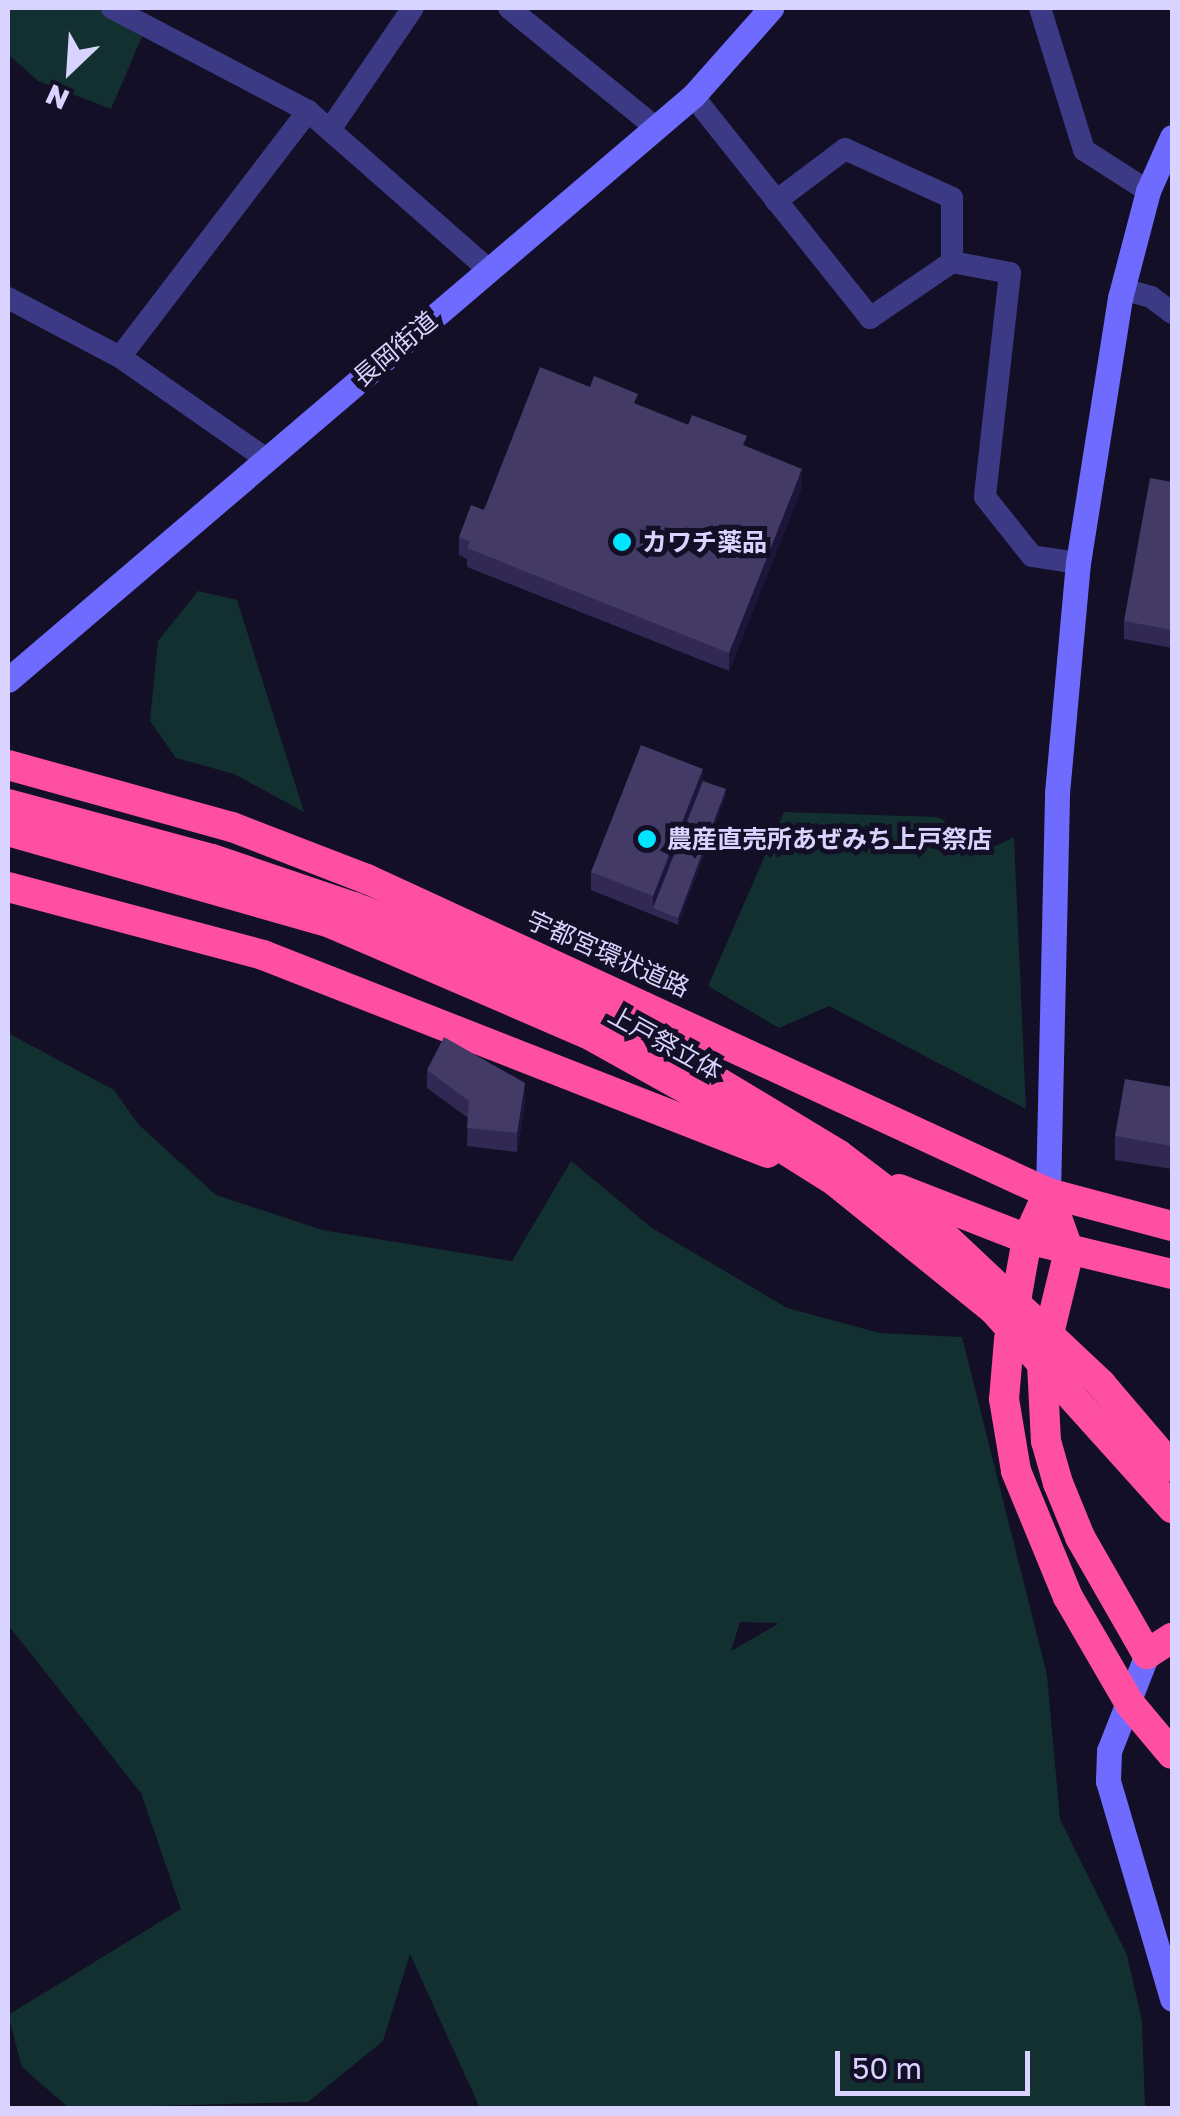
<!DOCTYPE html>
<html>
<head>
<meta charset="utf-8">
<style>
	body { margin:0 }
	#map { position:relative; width:1180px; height:2116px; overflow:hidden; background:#130f26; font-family:"Golos Text","Noto Sans JP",sans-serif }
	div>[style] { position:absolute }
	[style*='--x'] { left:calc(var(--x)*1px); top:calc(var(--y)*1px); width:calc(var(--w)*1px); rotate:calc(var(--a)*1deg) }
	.green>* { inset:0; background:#12302f }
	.street>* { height:22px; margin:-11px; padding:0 11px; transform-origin:11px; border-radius:11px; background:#3d3a85 }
	.secondary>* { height:25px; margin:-12.5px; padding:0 12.5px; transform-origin:12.5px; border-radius:12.5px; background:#6f6bff }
	.highway>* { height:30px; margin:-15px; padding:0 15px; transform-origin:15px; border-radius:15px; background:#ff4fa3 }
	.wall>* { inset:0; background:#312854 }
	.shaded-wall>* { inset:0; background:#1d163a }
	.building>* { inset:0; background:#433a66 }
	.dots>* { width:28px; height:28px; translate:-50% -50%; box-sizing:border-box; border:5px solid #130f26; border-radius:50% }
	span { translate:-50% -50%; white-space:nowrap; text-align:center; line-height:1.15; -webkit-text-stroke:10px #130f26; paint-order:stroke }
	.street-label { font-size:25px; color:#d9d4ff }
	.poi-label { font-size:25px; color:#d9d4ff; font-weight:700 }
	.left { translate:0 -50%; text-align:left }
	.frame { position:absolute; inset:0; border:10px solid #d9d4ff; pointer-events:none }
	.north { position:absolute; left:20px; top:20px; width:100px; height:100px; -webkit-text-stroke:8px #130f26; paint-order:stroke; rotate:205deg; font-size:28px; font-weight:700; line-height:40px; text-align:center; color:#d9d4ff }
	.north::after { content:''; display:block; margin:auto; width:35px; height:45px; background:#d9d4ff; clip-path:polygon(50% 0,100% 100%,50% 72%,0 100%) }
	.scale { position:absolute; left:835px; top:2051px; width:195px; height:45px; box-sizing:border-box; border:5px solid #d9d4ff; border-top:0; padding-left:12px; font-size:30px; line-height:35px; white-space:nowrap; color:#d9d4ff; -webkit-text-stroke:8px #130f26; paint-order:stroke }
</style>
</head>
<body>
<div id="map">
	<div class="green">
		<div style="clip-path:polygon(8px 8px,100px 8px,147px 25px,111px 109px,38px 81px,8px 54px)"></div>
		<div style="clip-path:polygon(198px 591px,237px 600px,304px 812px,234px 774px,176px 758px,150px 721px,158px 641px)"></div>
		<div style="clip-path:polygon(784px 812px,937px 817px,996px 846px,1014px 837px,1026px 1109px,829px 1006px,779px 1028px,708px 986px)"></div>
		<div style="clip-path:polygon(evenodd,8px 1033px,114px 1090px,138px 1124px,216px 1195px,322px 1230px,512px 1261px,571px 1161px,652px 1228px,787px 1308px,880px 1333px,962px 1337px,1047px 1675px,1060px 1819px,1127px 1955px,1142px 2021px,1145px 2108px,480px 2108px,410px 1954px,383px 2041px,308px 2102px,69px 2108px,22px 2067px,8px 2015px,181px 1909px,141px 1793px,8px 1625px,8px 1033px,740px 1622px,777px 1623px,778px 1624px,731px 1651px,740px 1622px)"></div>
	</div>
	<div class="street">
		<div style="--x:112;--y:8;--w:221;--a:27.7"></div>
		<div style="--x:308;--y:111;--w:241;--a:41.3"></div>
		<div style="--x:509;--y:8;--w:190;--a:39.2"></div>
		<div style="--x:1040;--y:8;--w:149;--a:72.8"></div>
		<div style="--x:1084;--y:150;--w:76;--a:32.6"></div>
		<div style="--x:693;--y:96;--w:284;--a:51.4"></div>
		<div style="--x:870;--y:318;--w:99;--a:-34.3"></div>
		<div style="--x:952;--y:262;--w:59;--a:10.7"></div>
		<div style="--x:1010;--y:273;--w:225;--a:96.4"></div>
		<div style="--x:985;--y:497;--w:75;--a:51.5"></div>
		<div style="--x:1032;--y:556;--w:47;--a:8.7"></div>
		<div style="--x:331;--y:128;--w:145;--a:-55.7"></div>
		<div style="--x:776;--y:201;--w:86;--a:-37"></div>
		<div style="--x:845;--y:149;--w:118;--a:24.6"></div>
		<div style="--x:952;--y:198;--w:64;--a:90"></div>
		<div style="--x:1122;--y:289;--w:30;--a:15"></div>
		<div style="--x:1151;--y:297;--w:26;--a:37"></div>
		<div style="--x:8;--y:298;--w:127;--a:27.8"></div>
		<div style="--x:120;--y:357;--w:178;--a:34.9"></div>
		<div style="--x:120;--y:357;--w:310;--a:-52.6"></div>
	</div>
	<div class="secondary">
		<div style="--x:8;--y:680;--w:900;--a:-40.45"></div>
		<div style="--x:693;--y:96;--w:118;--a:-48.4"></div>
		<div style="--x:1048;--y:1193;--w:400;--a:-88.7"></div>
		<div style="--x:1057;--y:793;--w:231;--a:-84.8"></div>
		<div style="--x:1078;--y:563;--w:268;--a:-81"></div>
		<div style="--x:1120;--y:298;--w:111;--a:-75.3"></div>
		<div style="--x:1148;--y:191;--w:59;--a:-66"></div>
		<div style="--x:1147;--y:1654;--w:104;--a:111.4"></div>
		<div style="--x:1109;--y:1751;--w:30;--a:92"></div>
		<div style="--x:1108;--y:1781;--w:227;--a:73.6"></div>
	</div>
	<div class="highway">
		<div style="--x:8;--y:765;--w:232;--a:15.5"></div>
		<div style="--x:232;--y:827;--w:145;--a:21.1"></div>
		<div style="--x:367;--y:879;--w:750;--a:24.75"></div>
		<div style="--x:1048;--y:1193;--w:128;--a:14.9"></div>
		<div style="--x:8;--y:804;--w:211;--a:15.1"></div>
		<div style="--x:212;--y:859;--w:150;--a:18.7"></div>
		<div style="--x:354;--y:907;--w:120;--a:21.4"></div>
		<div style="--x:466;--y:951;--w:207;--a:26.1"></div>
		<div style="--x:652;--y:1042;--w:218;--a:31.1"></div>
		<div style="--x:839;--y:1155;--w:118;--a:37.1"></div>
		<div style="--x:933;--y:1226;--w:231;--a:43.2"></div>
		<div style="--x:1101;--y:1384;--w:109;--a:49.5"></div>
		<div style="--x:8;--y:831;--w:335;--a:15.9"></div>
		<div style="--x:330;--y:923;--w:279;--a:23.3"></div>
		<div style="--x:586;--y:1033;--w:140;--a:29.1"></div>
		<div style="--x:708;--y:1101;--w:151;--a:32.3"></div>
		<div style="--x:836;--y:1182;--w:202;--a:39"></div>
		<div style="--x:993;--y:1309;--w:268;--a:48"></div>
		<div style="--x:8;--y:887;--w:264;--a:14.9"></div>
		<div style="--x:263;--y:955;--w:542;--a:21.41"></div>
		<div style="--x:899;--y:1189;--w:137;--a:21.3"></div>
		<div style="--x:1027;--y:1239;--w:149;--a:13.6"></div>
		<div style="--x:1048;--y:1193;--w:51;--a:114.5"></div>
		<div style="--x:1027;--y:1239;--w:103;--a:100.1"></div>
		<div style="--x:1009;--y:1340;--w:59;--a:94.8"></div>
		<div style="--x:1004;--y:1399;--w:73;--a:80.5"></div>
		<div style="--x:1016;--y:1471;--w:136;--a:67.6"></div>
		<div style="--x:1068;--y:1597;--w:124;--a:59.9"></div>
		<div style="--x:1130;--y:1704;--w:65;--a:50"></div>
		<div style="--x:1048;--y:1193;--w:62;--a:70.1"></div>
		<div style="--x:1069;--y:1251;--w:115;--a:103.6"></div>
		<div style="--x:1042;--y:1363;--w:78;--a:87.1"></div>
		<div style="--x:1046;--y:1441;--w:44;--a:74.1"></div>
		<div style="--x:1058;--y:1483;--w:58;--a:67.8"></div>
		<div style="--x:1080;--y:1537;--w:135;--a:60.2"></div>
		<div style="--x:1147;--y:1654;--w:30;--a:-33"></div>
	</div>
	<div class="wall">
		<div style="clip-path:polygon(590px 387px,747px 447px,802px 487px,729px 671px,467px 567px,467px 559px,459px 555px,459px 537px)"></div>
		<div style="clip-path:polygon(1172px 482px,1172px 648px,1124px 639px,1124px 621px)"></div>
		<div style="clip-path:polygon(703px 781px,726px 795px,678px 925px,591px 890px,591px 872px)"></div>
		<div style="clip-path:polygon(427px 1070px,525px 1102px,517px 1152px,467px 1146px,468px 1118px,427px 1088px)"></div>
		<div style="clip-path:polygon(1172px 1087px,1172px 1169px,1115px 1160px,1115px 1136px)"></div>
	</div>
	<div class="shaded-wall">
		<div style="clip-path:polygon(802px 469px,802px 487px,729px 671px,729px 653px)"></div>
		<div style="clip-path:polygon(703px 769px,703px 787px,653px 908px,653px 896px)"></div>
		<div style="clip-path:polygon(726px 789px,726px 795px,678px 925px,678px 918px)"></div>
		<div style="clip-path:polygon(525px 1083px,525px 1102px,517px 1152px,517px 1133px)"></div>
	</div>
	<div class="building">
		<div style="clip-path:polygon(540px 367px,590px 387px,594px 376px,638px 394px,634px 403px,688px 425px,692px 415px,747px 436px,743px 445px,802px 469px,729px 653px,467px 548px,470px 542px,459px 537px,471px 505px,484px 510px)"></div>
		<div style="clip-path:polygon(1150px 478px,1172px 482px,1172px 630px,1124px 621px)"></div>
		<div style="clip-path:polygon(641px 745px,703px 769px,653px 896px,591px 872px)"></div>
		<div style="clip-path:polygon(703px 781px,726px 789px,678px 918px,653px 908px)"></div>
		<div style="clip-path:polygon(444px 1037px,525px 1083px,517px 1133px,467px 1128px,469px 1101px,427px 1070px)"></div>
		<div style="clip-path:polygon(1125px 1079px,1172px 1087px,1172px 1146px,1115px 1136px)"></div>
	</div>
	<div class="dots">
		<div style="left:622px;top:542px;background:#00e5ff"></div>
		<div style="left:647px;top:839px;background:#00e5ff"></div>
	</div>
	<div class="street-label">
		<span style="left:395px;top:349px;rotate:-40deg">長岡街道</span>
		<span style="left:608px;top:954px;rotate:24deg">宇都宮環状道路</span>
		<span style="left:665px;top:1043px;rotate:29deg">上戸祭立体</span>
	</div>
	<div class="poi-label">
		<span class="left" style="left:642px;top:542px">カワチ薬品</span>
		<span class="left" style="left:667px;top:839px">農産直売所あぜみち上戸祭店</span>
	</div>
	<div class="frame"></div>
	<div class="north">N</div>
	<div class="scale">50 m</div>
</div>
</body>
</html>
